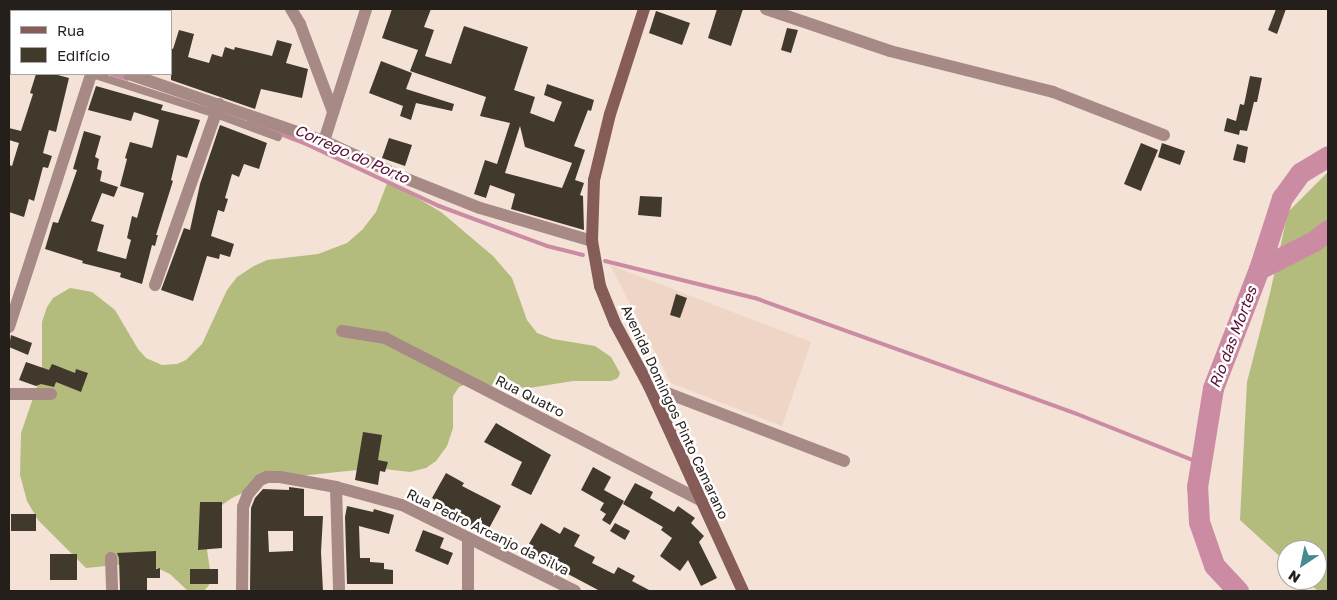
<!DOCTYPE html>
<html>
<head>
<meta charset="utf-8">
<style>
	body { margin:0 }
	#map { position:relative; width:1337px; height:600px; overflow:hidden; background:#f4e2d7; font-family:"Golos Text",sans-serif }
	div>[style] { position:absolute }
	[style*='--x'] { left:calc(var(--x)*1px); top:calc(var(--y)*1px); width:calc(var(--w)*1px); rotate:calc(var(--a)*1deg) }
	.built>* { inset:0; background:#eed5c6 }
	.forest>* { inset:0; background:#b3bb7d }
	.stream>* { height:4px; margin:-2px; padding:0 2px; transform-origin:2px; border-radius:2px; background:#cb8ca3 }
	.river>* { height:21px; margin:-10.5px; padding:0 10.5px; transform-origin:10.5px; border-radius:10.5px; background:#cb8ca3 }
	.building>* { inset:0; background:#413a2c }
	.service>* { height:8px; margin:-4px; padding:0 4px; transform-origin:4px; border-radius:4px; background:#a78985 }
	.minor>* { height:12px; margin:-6px; padding:0 6px; transform-origin:6px; border-radius:6px; background:#a78985 }
	.secondary>* { height:12px; margin:-6px; padding:0 6px; transform-origin:6px; border-radius:6px; background:#865c58 }
	span { translate:-50% -50%; white-space:nowrap; text-align:center; line-height:1.15; -webkit-text-stroke:5px #fff; paint-order:stroke }
	.street-label { font-size:14px; color:#251f1b }
	.water-label { font-size:15px; color:#5a0f34; font-style:italic }
	.frame { position:absolute; inset:0; border:10px solid #251f1b; pointer-events:none }
	.legend { position:absolute; left:10px; top:10px; width:162px; height:65px; box-sizing:border-box; background:#fff; border:1px solid #a8a5a4; margin:0; padding:6px 9px; list-style:none; font-size:15px; color:#251f1b }
	.legend li { display:flex; align-items:center; gap:10px; height:25px }
	.legend b { width:25px; border:1px solid #a8a5a4 }
	.north { position:absolute; left:1277px; top:540px; width:50px; height:50px; box-sizing:border-box; background:#fff; border:1px solid #a8a5a4; border-radius:50%; rotate:214deg; font-size:14px; font-weight:700; line-height:20px; text-align:center; color:#251f1b }
	.north::after { content:''; display:block; margin:auto; width:18px; height:22px; background:#458c92; clip-path:polygon(50% 0,100% 100%,50% 72%,0 100%) }
</style>
</head>
<body>
<div id="map">
	<div class="built">
		<div style="clip-path:polygon(610px 265px,811px 342px,782px 426px,671px 383px)"></div>
	</div>
	<div class="forest">
		<div style="clip-path:polygon(1328px 172px,1328px 591px,1318px 591px,1305px 580px,1317px 580px,1317px 550px,1287px 550px,1287px 563px,1240px 520px,1247px 382px,1270px 293px,1288px 212px)"></div>
		<div style="clip-path:polygon(388px 181px,441px 212px,493px 256px,512px 278px,527px 320px,537px 333px,553px 339px,595px 346px,611px 357px,620px 373px,618px 378px,611px 381px,573px 381px,529px 388px,466px 384px,459px 387px,453px 396px,453px 428px,447px 446px,436px 461px,426px 468px,410px 472px,376px 468px,290px 477px,259px 485px,232px 498px,215px 510px,205px 536px,211px 577px,209px 585px,204px 591px,188px 591px,170px 574px,153px 566px,126px 564px,86px 568px,38px 520px,27px 501px,20px 475px,21px 433px,42px 372px,42px 322px,47px 307px,53px 298px,70px 288px,92px 292px,115px 310px,138px 349px,146px 358px,162px 365px,177px 364px,186px 360px,202px 344px,227px 290px,237px 277px,254px 266px,267px 260px,318px 254px,347px 243px,362px 230px,376px 212px)"></div>
	</div>
	<div class="stream">
		<div style="--x:112;--y:74;--w:16;--a:18"></div>
		<div style="--x:249;--y:122;--w:61;--a:21.1"></div>
		<div style="--x:306;--y:144;--w:147;--a:25"></div>
		<div style="--x:439;--y:206;--w:115;--a:20.3"></div>
		<div style="--x:547;--y:246;--w:37;--a:14"></div>
		<div style="--x:605;--y:261;--w:154;--a:13.9"></div>
		<div style="--x:755;--y:298;--w:342;--a:19.8"></div>
		<div style="--x:1077;--y:414;--w:132;--a:21.7"></div>
	</div>
	<div class="river">
		<div style="--x:1259;--y:269;--w:62;--a:-27"></div>
		<div style="--x:1314;--y:241;--w:18;--a:-38"></div>
		<div style="--x:1238;--y:591;--w:35;--a:-133"></div>
		<div style="--x:1214;--y:565;--w:46;--a:-109.2"></div>
		<div style="--x:1199;--y:522;--w:35;--a:-93"></div>
		<div style="--x:1197;--y:487;--w:100;--a:-80.8"></div>
		<div style="--x:1213;--y:388;--w:128;--a:-68.9"></div>
		<div style="--x:1259;--y:269;--w:75;--a:-72.1"></div>
		<div style="--x:1282;--y:198;--w:31;--a:-54"></div>
		<div style="--x:1300;--y:173;--w:33;--a:-31"></div>
	</div>
	<div class="building">
		<div style="clip-path:polygon(evenodd,392px 9px,431px 9px,424px 27px,434px 30px,425px 56px,451px 64px,464px 26px,528px 47px,514px 90px,535px 97px,530px 113px,554px 122px,562px 102px,544px 95px,547px 84px,594px 100px,591px 111px,588px 110px,574px 146px,585px 150px,575px 180px,584px 183px,580px 195px,583px 196px,584px 230px,511px 209px,515px 194px,490px 185px,486px 198px,474px 194px,485px 160px,497px 164px,510px 123px,480px 116px,486px 97px,410px 71px,418px 50px,382px 38px,392px 9px,520px 126px,525px 147px,572px 163px,562px 188px,505px 173px,520px 126px)"></div>
		<div style="clip-path:polygon(717px 9px,743px 9px,731px 46px,708px 38px)"></div>
		<div style="clip-path:polygon(1276px 9px,1286px 9px,1277px 34px,1268px 30px)"></div>
		<div style="clip-path:polygon(656px 11px,690px 23px,682px 45px,649px 33px)"></div>
		<div style="clip-path:polygon(787px 28px,798px 30px,791px 53px,781px 50px)"></div>
		<div style="clip-path:polygon(179px 30px,194px 34px,188px 57px,209px 63px,212px 54px,222px 57px,225px 47px,234px 50px,235px 47px,272px 56px,277px 40px,292px 44px,286px 63px,308px 69px,302px 98px,261px 89px,255px 109px,171px 80px,171px 48px,173px 49px)"></div>
		<div style="clip-path:polygon(381px 61px,412px 73px,406px 89px,454px 104px,452px 111px,416px 103px,411px 120px,400px 116px,403px 106px,369px 93px)"></div>
		<div style="clip-path:polygon(36px 74px,54px 74px,69px 78px,56px 132px,49px 130px,43px 153px,52px 156px,48px 168px,43px 167px,34px 201px,29px 199px,24px 217px,9px 212px,9px 165px,12px 166px,19px 143px,9px 140px,9px 128px,21px 131px,33px 94px,30px 93px)"></div>
		<div style="clip-path:polygon(1250px 76px,1262px 78px,1257px 102px,1254px 102px,1247px 131px,1240px 130px,1239px 135px,1224px 131px,1227px 118px,1236px 121px,1240px 104px,1244px 105px)"></div>
		<div style="clip-path:polygon(96px 86px,163px 105px,161px 110px,200px 120px,187px 158px,177px 155px,171px 180px,173px 181px,156px 235px,158px 235px,155px 246px,152px 245px,142px 284px,120px 277px,121px 273px,82px 263px,83px 261px,45px 249px,53px 222px,58px 223px,69px 193px,77px 170px,73px 169px,84px 131px,101px 136px,95px 157px,99px 159px,97px 169px,102px 171px,100px 181px,118px 187px,114px 197px,102px 193px,91px 221px,104px 225px,97px 251px,126px 259px,131px 240px,127px 238px,132px 216px,137px 218px,144px 193px,120px 186px,127px 159px,125px 158px,130px 142px,152px 148px,159px 120px,134px 112px,131px 121px,88px 110px)"></div>
		<div style="clip-path:polygon(220px 125px,267px 143px,259px 169px,244px 164px,239px 177px,232px 174px,225px 198px,228px 199px,224px 212px,218px 210px,211px 236px,234px 244px,230px 257px,220px 254px,219px 259px,207px 256px,193px 301px,161px 290px,184px 228px,190px 230px,200px 184px)"></div>
		<div style="clip-path:polygon(389px 138px,412px 145px,405px 166px,382px 158px)"></div>
		<div style="clip-path:polygon(1141px 143px,1158px 150px,1141px 191px,1124px 184px)"></div>
		<div style="clip-path:polygon(1162px 143px,1185px 151px,1180px 165px,1158px 157px)"></div>
		<div style="clip-path:polygon(1237px 144px,1248px 147px,1245px 163px,1233px 160px)"></div>
		<div style="clip-path:polygon(640px 196px,662px 197px,661px 217px,638px 215px)"></div>
		<div style="clip-path:polygon(676px 294px,687px 298px,680px 318px,670px 315px)"></div>
		<div style="clip-path:polygon(11px 335px,32px 343px,28px 355px,9px 347px)"></div>
		<div style="clip-path:polygon(26px 362px,49px 370px,52px 364px,75px 373px,76px 369px,88px 373px,81px 392px,56px 382px,54px 387px,41px 384px,36px 386px,19px 380px)"></div>
		<div style="clip-path:polygon(496px 423px,551px 455px,531px 495px,511px 485px,522px 462px,484px 442px)"></div>
		<div style="clip-path:polygon(363px 432px,382px 435px,378px 460px,388px 462px,385px 472px,380px 471px,378px 485px,355px 480px)"></div>
		<div style="clip-path:polygon(593px 467px,611px 477px,604px 490px,624px 501px,610px 525px,602px 520px,606px 514px,600px 510px,604px 503px,581px 490px)"></div>
		<div style="clip-path:polygon(446px 473px,464px 483px,462px 486px,501px 506px,486px 534px,467px 524px,469px 520px,432px 498px)"></div>
		<div style="clip-path:polygon(635px 483px,653px 492px,650px 498px,674px 512px,678px 506px,695px 518px,691px 523px,704px 536px,699px 542px,717px 578px,701px 586px,688px 560px,680px 571px,660px 556px,672px 538px,661px 530px,663px 527px,623px 504px)"></div>
		<div style="clip-path:polygon(evenodd,289px 487px,304px 489px,304px 516px,323px 516px,321px 552px,323px 591px,250px 591px,251px 508px,255px 498px,263px 489px,289px 490px,289px 487px,268px 531px,293px 531px,293px 551px,269px 552px,268px 531px)"></div>
		<div style="clip-path:polygon(200px 502px,222px 502px,222px 548px,198px 550px)"></div>
		<div style="clip-path:polygon(347px 506px,373px 512px,374px 509px,394px 515px,389px 534px,359px 526px,360px 558px,370px 558px,370px 562px,384px 563px,384px 569px,393px 570px,393px 584px,347px 584px,345px 517px)"></div>
		<div style="clip-path:polygon(11px 514px,36px 514px,36px 531px,11px 531px)"></div>
		<div style="clip-path:polygon(541px 523px,560px 534px,564px 527px,580px 535px,574px 546px,595px 557px,592px 563px,614px 574px,618px 567px,635px 576px,632px 581px,651px 591px,600px 591px,534px 556px,532px 559px,523px 554px)"></div>
		<div style="clip-path:polygon(615px 523px,630px 531px,625px 540px,610px 531px)"></div>
		<div style="clip-path:polygon(423px 530px,444px 538px,440px 548px,453px 553px,448px 565px,415px 551px)"></div>
		<div style="clip-path:polygon(156px 551px,156px 569px,160px 568px,160px 578px,147px 578px,147px 591px,120px 591px,119px 558px,117px 553px)"></div>
		<div style="clip-path:polygon(50px 554px,77px 554px,77px 580px,50px 580px)"></div>
		<div style="clip-path:polygon(190px 569px,218px 569px,218px 584px,190px 584px)"></div>
	</div>
	<div class="service">
		<div style="--x:9;--y:47;--w:2;--a:27"></div>
		<div style="--x:92;--y:74;--w:130;--a:17.9"></div>
		<div style="--x:216;--y:114;--w:66;--a:20.4"></div>
	</div>
	<div class="minor">
		<div style="--x:291;--y:9;--w:17;--a:59"></div>
		<div style="--x:300;--y:24;--w:94;--a:69.4"></div>
		<div style="--x:766;--y:9;--w:131;--a:18.7"></div>
		<div style="--x:890;--y:51;--w:168;--a:14.1"></div>
		<div style="--x:1053;--y:92;--w:119;--a:21.2"></div>
		<div style="--x:110;--y:11;--w:2;--a:-63"></div>
		<div style="--x:9;--y:34;--w:2;--a:27"></div>
		<div style="--x:129;--y:74;--w:206;--a:19"></div>
		<div style="--x:324;--y:141;--w:86;--a:24.8"></div>
		<div style="--x:402;--y:177;--w:84;--a:21.7"></div>
		<div style="--x:480;--y:208;--w:117;--a:16.4"></div>
		<div style="--x:324;--y:141;--w:139;--a:-72.3"></div>
		<div style="--x:155;--y:285;--w:192;--a:-70.5"></div>
		<div style="--x:9;--y:327;--w:266;--a:-72"></div>
		<div style="--x:342;--y:331;--w:44;--a:9.2"></div>
		<div style="--x:385;--y:338;--w:354;--a:27.2"></div>
		<div style="--x:649;--y:386;--w:209;--a:21"></div>
		<div style="--x:9;--y:394;--w:42;--a:0"></div>
		<div style="--x:336;--y:487;--w:104;--a:88.3"></div>
		<div style="--x:468;--y:538;--w:53;--a:90"></div>
		<div style="--x:111;--y:558;--w:33;--a:88"></div>
		<div style="--x:242;--y:591;--w:84;--a:-89.3"></div>
		<div style="--x:243;--y:507;--w:14;--a:-69"></div>
		<div style="--x:248;--y:494;--w:18;--a:-49"></div>
		<div style="--x:260;--y:480;--w:8;--a:-23"></div>
		<div style="--x:267;--y:477;--w:13;--a:0"></div>
		<div style="--x:280;--y:477;--w:57;--a:10.1"></div>
		<div style="--x:336;--y:487;--w:68;--a:15.3"></div>
		<div style="--x:402;--y:505;--w:193;--a:26.4"></div>
	</div>
	<div class="secondary">
		<div style="--x:644;--y:9;--w:110;--a:107.9"></div>
		<div style="--x:610;--y:114;--w:68;--a:103.6"></div>
		<div style="--x:594;--y:180;--w:61;--a:91.9"></div>
		<div style="--x:592;--y:241;--w:46;--a:79.9"></div>
		<div style="--x:600;--y:286;--w:40;--a:68"></div>
		<div style="--x:615;--y:323;--w:72;--a:61.6"></div>
		<div style="--x:649;--y:386;--w:226;--a:65.4"></div>
	</div>
	<div class="street-label">
		<span style="left:530px;top:396px;rotate:27deg">Rua Quatro</span>
		<span style="left:675px;top:412px;rotate:65deg">Avenida Domingos Pinto Camarano</span>
		<span style="left:488px;top:532px;rotate:26deg">Rua Pedro Arcanjo da Silva</span>
	</div>
	<div class="water-label">
		<span style="left:352px;top:154px;rotate:24deg">Corrego do Porto</span>
		<span style="left:1233px;top:337px;rotate:-69deg">Rio das Mortes</span>
	</div>
	<div class="frame"></div>
	<ul class="legend">
	<li><b style="height:6px;background:#865c58"></b>Rua</li>
	<li><b style="height:14px;background:#413a2c"></b>Edifício</li>
	</ul>
	<div class="north">N</div>
</div>
</body>
</html>
